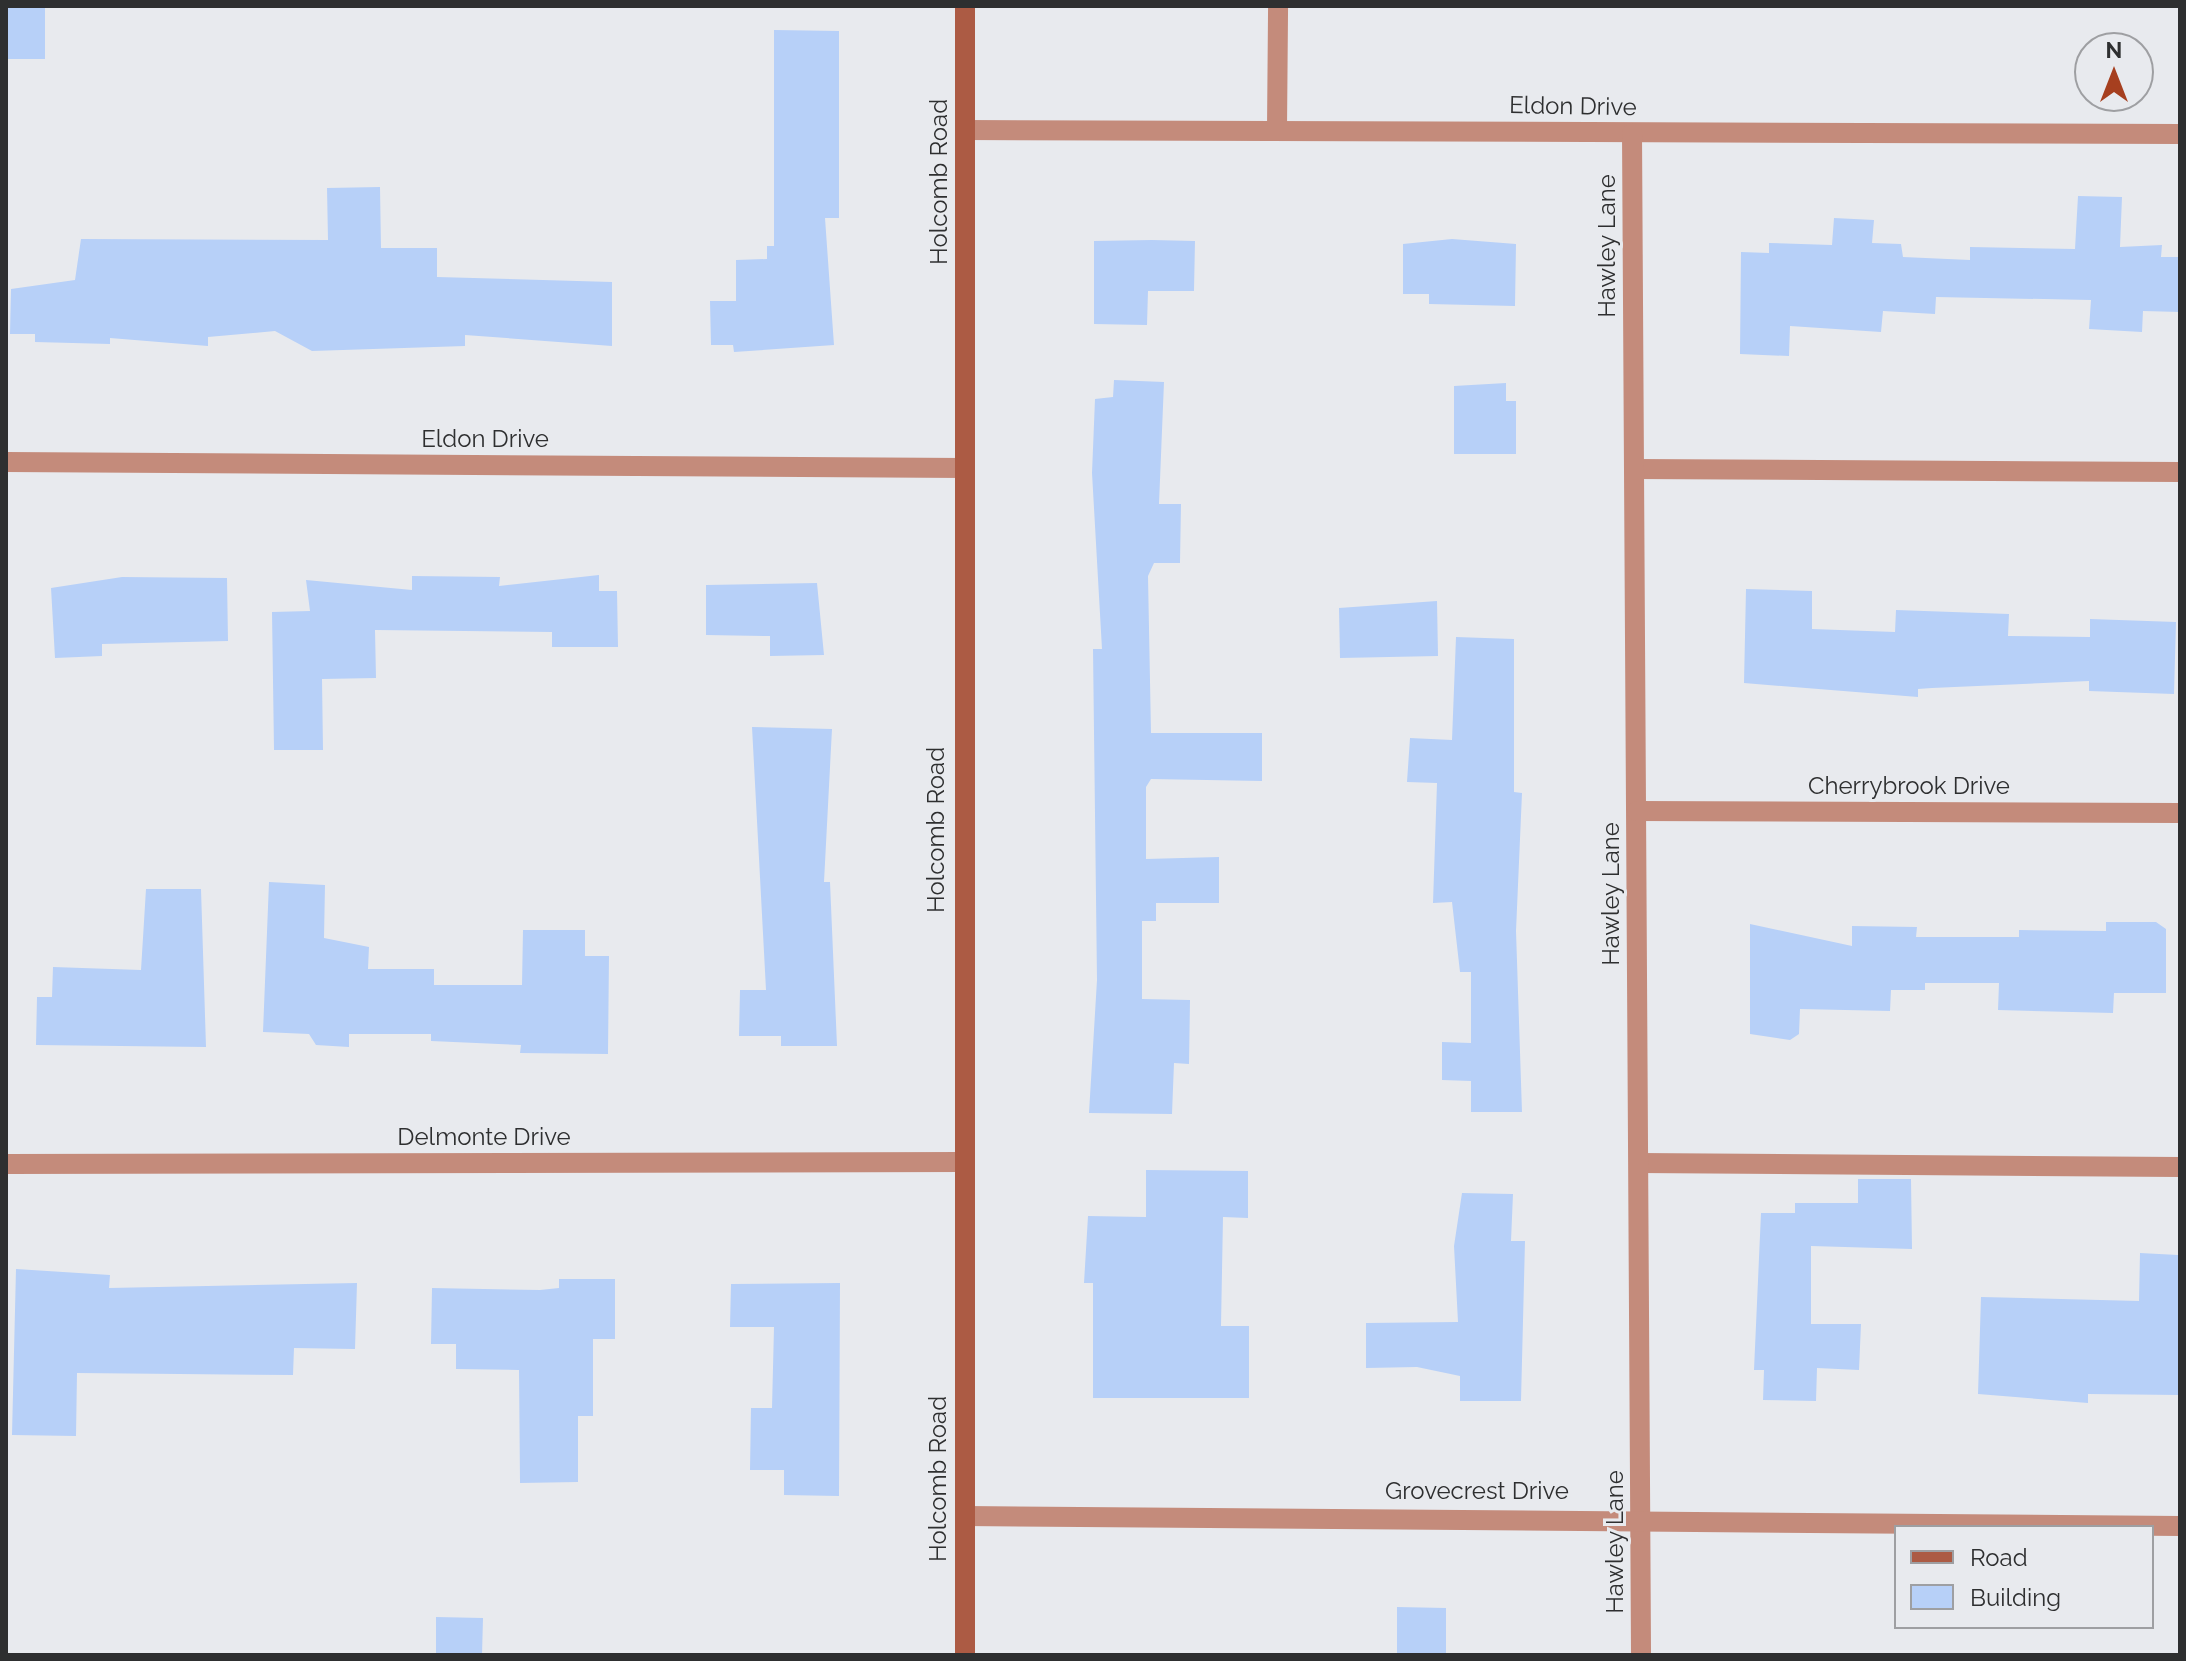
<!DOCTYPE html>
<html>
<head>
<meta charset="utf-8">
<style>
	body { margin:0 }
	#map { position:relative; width:2186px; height:1661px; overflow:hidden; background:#e8eaee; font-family:Raleway,sans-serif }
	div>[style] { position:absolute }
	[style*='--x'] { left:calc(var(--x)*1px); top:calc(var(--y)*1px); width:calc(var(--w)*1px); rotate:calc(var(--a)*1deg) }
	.building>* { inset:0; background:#b7d0f8 }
	.lane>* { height:20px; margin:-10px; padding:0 10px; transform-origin:10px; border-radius:10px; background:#c48b7b }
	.street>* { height:20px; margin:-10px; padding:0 10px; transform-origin:10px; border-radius:10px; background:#c48b7b }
	.secondary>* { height:20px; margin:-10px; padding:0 10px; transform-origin:10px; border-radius:10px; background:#ac5b44 }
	span { translate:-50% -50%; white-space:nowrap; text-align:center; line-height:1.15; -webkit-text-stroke:6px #e8eaee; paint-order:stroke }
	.street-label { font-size:24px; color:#2e2f30 }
	.frame { position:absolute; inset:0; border:8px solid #2e2f30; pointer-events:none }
	.legend { position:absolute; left:1894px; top:1525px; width:260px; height:104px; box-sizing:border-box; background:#e8eaee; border:2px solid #9e9fa2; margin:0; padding:10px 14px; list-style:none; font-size:24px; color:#2e2f30 }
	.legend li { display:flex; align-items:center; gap:16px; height:40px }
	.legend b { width:40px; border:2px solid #9e9fa2 }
	.north { position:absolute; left:2074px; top:32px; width:80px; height:80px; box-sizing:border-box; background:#e8eaee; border:2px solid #9e9fa2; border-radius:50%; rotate:0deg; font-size:22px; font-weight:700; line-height:32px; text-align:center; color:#2e2f30 }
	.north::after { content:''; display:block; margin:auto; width:28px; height:36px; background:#a63f1f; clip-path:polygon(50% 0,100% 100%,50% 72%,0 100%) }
</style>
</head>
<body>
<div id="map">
	<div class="building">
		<div style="clip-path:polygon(6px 6px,45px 6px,45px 59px,6px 59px)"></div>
		<div style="clip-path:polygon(774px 30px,839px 31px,839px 218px,825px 218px,834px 345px,734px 352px,733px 345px,711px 345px,710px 301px,736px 301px,736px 260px,767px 259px,767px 246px,774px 246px)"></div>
		<div style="clip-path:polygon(380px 187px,381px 248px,437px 248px,437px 277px,612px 282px,612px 346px,465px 335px,465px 346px,312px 351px,275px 331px,208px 337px,208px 346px,110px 338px,110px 344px,35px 342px,35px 334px,10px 334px,11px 289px,75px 280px,81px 239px,328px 240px,327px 188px)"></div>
		<div style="clip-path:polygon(2078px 196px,2122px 197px,2120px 247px,2162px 245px,2161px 257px,2180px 257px,2180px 312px,2143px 311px,2142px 332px,2089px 329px,2091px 300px,1936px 297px,1935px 314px,1883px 311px,1881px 332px,1790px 326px,1789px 356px,1740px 354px,1741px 252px,1769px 253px,1769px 243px,1832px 245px,1834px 218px,1874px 220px,1872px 243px,1901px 244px,1903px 257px,1970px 260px,1970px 247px,2075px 249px)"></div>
		<div style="clip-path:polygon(1452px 239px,1516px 244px,1515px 306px,1429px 304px,1429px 294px,1403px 294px,1403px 244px)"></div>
		<div style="clip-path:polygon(1152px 240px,1195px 241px,1194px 291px,1148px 291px,1147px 325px,1094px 324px,1094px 241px)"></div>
		<div style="clip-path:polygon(1114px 380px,1164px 382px,1159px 504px,1181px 504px,1180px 563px,1154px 563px,1148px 576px,1151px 733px,1262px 733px,1262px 781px,1151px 779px,1146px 787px,1146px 859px,1219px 857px,1219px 903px,1156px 903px,1156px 921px,1142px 921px,1142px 999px,1190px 1000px,1189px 1064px,1174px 1063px,1172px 1114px,1089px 1113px,1097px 980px,1093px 649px,1102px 649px,1092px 473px,1095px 399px,1113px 397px)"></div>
		<div style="clip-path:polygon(1506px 383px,1506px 401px,1516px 401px,1516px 454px,1454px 454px,1454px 386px)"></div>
		<div style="clip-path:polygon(599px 575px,599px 591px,617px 591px,618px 647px,552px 647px,552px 632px,375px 630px,376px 678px,322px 679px,323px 750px,274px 750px,272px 612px,310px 611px,306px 580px,412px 590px,412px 576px,500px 577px,499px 586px)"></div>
		<div style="clip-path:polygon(122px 577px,227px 578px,228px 641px,102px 644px,102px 656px,55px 658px,51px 588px)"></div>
		<div style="clip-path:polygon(817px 583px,824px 655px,770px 656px,770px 636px,706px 635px,706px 585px)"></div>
		<div style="clip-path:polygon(1746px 589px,1812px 591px,1812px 629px,1895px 632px,1896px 610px,2009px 614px,2008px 636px,2090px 637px,2090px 619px,2176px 622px,2174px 694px,2089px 691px,2089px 681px,1932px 688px,1918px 689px,1918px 697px,1744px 683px)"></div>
		<div style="clip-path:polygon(1437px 601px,1438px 656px,1340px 658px,1339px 608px)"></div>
		<div style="clip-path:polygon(1456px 637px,1514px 639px,1514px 792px,1522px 793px,1516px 931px,1522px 1112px,1471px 1112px,1471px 1081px,1442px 1080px,1442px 1042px,1471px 1043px,1471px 972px,1460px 972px,1452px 902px,1433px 903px,1437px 783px,1407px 782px,1410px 738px,1452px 740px)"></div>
		<div style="clip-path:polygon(752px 727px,832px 729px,824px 882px,830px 882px,837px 1046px,781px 1046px,781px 1036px,739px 1036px,740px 990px,766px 990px)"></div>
		<div style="clip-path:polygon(269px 882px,325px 885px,324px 938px,369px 947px,368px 969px,434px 969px,434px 985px,522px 985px,523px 930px,585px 930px,585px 956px,609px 956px,608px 1054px,520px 1053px,521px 1045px,431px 1041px,431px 1034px,349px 1034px,349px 1047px,316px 1045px,309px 1034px,263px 1032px)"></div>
		<div style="clip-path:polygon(146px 889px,201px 889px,206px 1047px,36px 1045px,37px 997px,52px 997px,53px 967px,141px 970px)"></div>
		<div style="clip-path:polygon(2106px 922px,2156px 922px,2166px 929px,2166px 993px,2114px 993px,2113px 1013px,1998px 1010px,1999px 983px,1925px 983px,1925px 990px,1891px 990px,1890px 1011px,1800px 1009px,1799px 1034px,1790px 1040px,1750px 1034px,1750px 924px,1852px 946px,1852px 926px,1917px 927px,1916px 937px,2019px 937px,2019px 930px,2106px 931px)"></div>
		<div style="clip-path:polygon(1146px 1170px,1248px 1171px,1248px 1218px,1223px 1217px,1221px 1326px,1249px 1326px,1249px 1398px,1093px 1398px,1093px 1283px,1084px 1283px,1088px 1216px,1146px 1217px)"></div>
		<div style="clip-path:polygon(1858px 1179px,1911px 1179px,1912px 1249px,1811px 1246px,1811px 1324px,1861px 1324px,1859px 1370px,1817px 1368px,1816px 1401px,1763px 1400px,1764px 1370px,1754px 1370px,1761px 1213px,1795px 1213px,1795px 1203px,1858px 1203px)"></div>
		<div style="clip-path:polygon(1462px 1193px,1513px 1194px,1511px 1241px,1525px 1241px,1521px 1401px,1460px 1401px,1460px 1376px,1417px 1367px,1366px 1368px,1366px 1323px,1458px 1322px,1454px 1246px)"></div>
		<div style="clip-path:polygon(2140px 1253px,2178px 1255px,2180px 1395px,2088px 1394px,2088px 1403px,1978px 1394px,1981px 1297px,2139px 1301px)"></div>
		<div style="clip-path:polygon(16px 1269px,110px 1275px,109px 1288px,357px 1283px,355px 1349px,294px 1348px,293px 1375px,77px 1373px,76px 1436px,12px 1435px)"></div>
		<div style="clip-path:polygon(559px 1279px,615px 1279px,615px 1339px,593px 1339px,593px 1416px,578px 1416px,578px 1482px,520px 1483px,519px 1370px,456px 1369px,456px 1344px,431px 1344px,432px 1288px,540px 1290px,559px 1288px)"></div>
		<div style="clip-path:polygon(840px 1283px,839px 1496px,784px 1495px,784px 1470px,750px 1470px,751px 1408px,772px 1408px,774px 1327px,730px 1327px,731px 1284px)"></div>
		<div style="clip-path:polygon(1397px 1607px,1446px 1608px,1446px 1655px,1397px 1655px)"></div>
		<div style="clip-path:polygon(436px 1617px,483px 1618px,482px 1655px,436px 1655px)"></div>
	</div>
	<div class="lane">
		<div style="--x:1277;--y:129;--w:123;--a:-89.5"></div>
		<div style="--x:1635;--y:469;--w:545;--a:0.32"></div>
		<div style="--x:1639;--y:1163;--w:541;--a:0.42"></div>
	</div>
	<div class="street">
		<div style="--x:965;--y:130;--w:1215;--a:0.19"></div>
		<div style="--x:1632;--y:133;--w:1522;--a:89.66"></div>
		<div style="--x:6;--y:462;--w:958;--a:0.36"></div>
		<div style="--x:1637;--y:811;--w:543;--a:0.21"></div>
		<div style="--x:6;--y:1164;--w:956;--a:-0.12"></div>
		<div style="--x:965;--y:1516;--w:1215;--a:0.47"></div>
	</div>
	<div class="secondary">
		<div style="--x:965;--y:1655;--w:1649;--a:-90"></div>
	</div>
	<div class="street-label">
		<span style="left:1573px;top:106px;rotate:1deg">Eldon Drive</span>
		<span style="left:939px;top:182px;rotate:-90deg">Holcomb Road</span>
		<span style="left:1607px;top:246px;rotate:-90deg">Hawley Lane</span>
		<span style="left:485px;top:439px">Eldon Drive</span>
		<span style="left:1909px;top:786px">Cherrybrook Drive</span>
		<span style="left:936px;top:830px;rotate:-90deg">Holcomb Road</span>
		<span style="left:1611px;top:894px;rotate:-90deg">Hawley Lane</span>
		<span style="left:484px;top:1137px">Delmonte Drive</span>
		<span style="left:938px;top:1479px;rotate:-90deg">Holcomb Road</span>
		<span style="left:1477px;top:1491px">Grovecrest Drive</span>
		<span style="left:1615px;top:1542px;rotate:-90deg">Hawley Lane</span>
	</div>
	<div class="frame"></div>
	<ul class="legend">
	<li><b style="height:10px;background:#ac5b44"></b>Road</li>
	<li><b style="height:22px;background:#b7d0f8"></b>Building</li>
	</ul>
	<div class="north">N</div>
</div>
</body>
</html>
